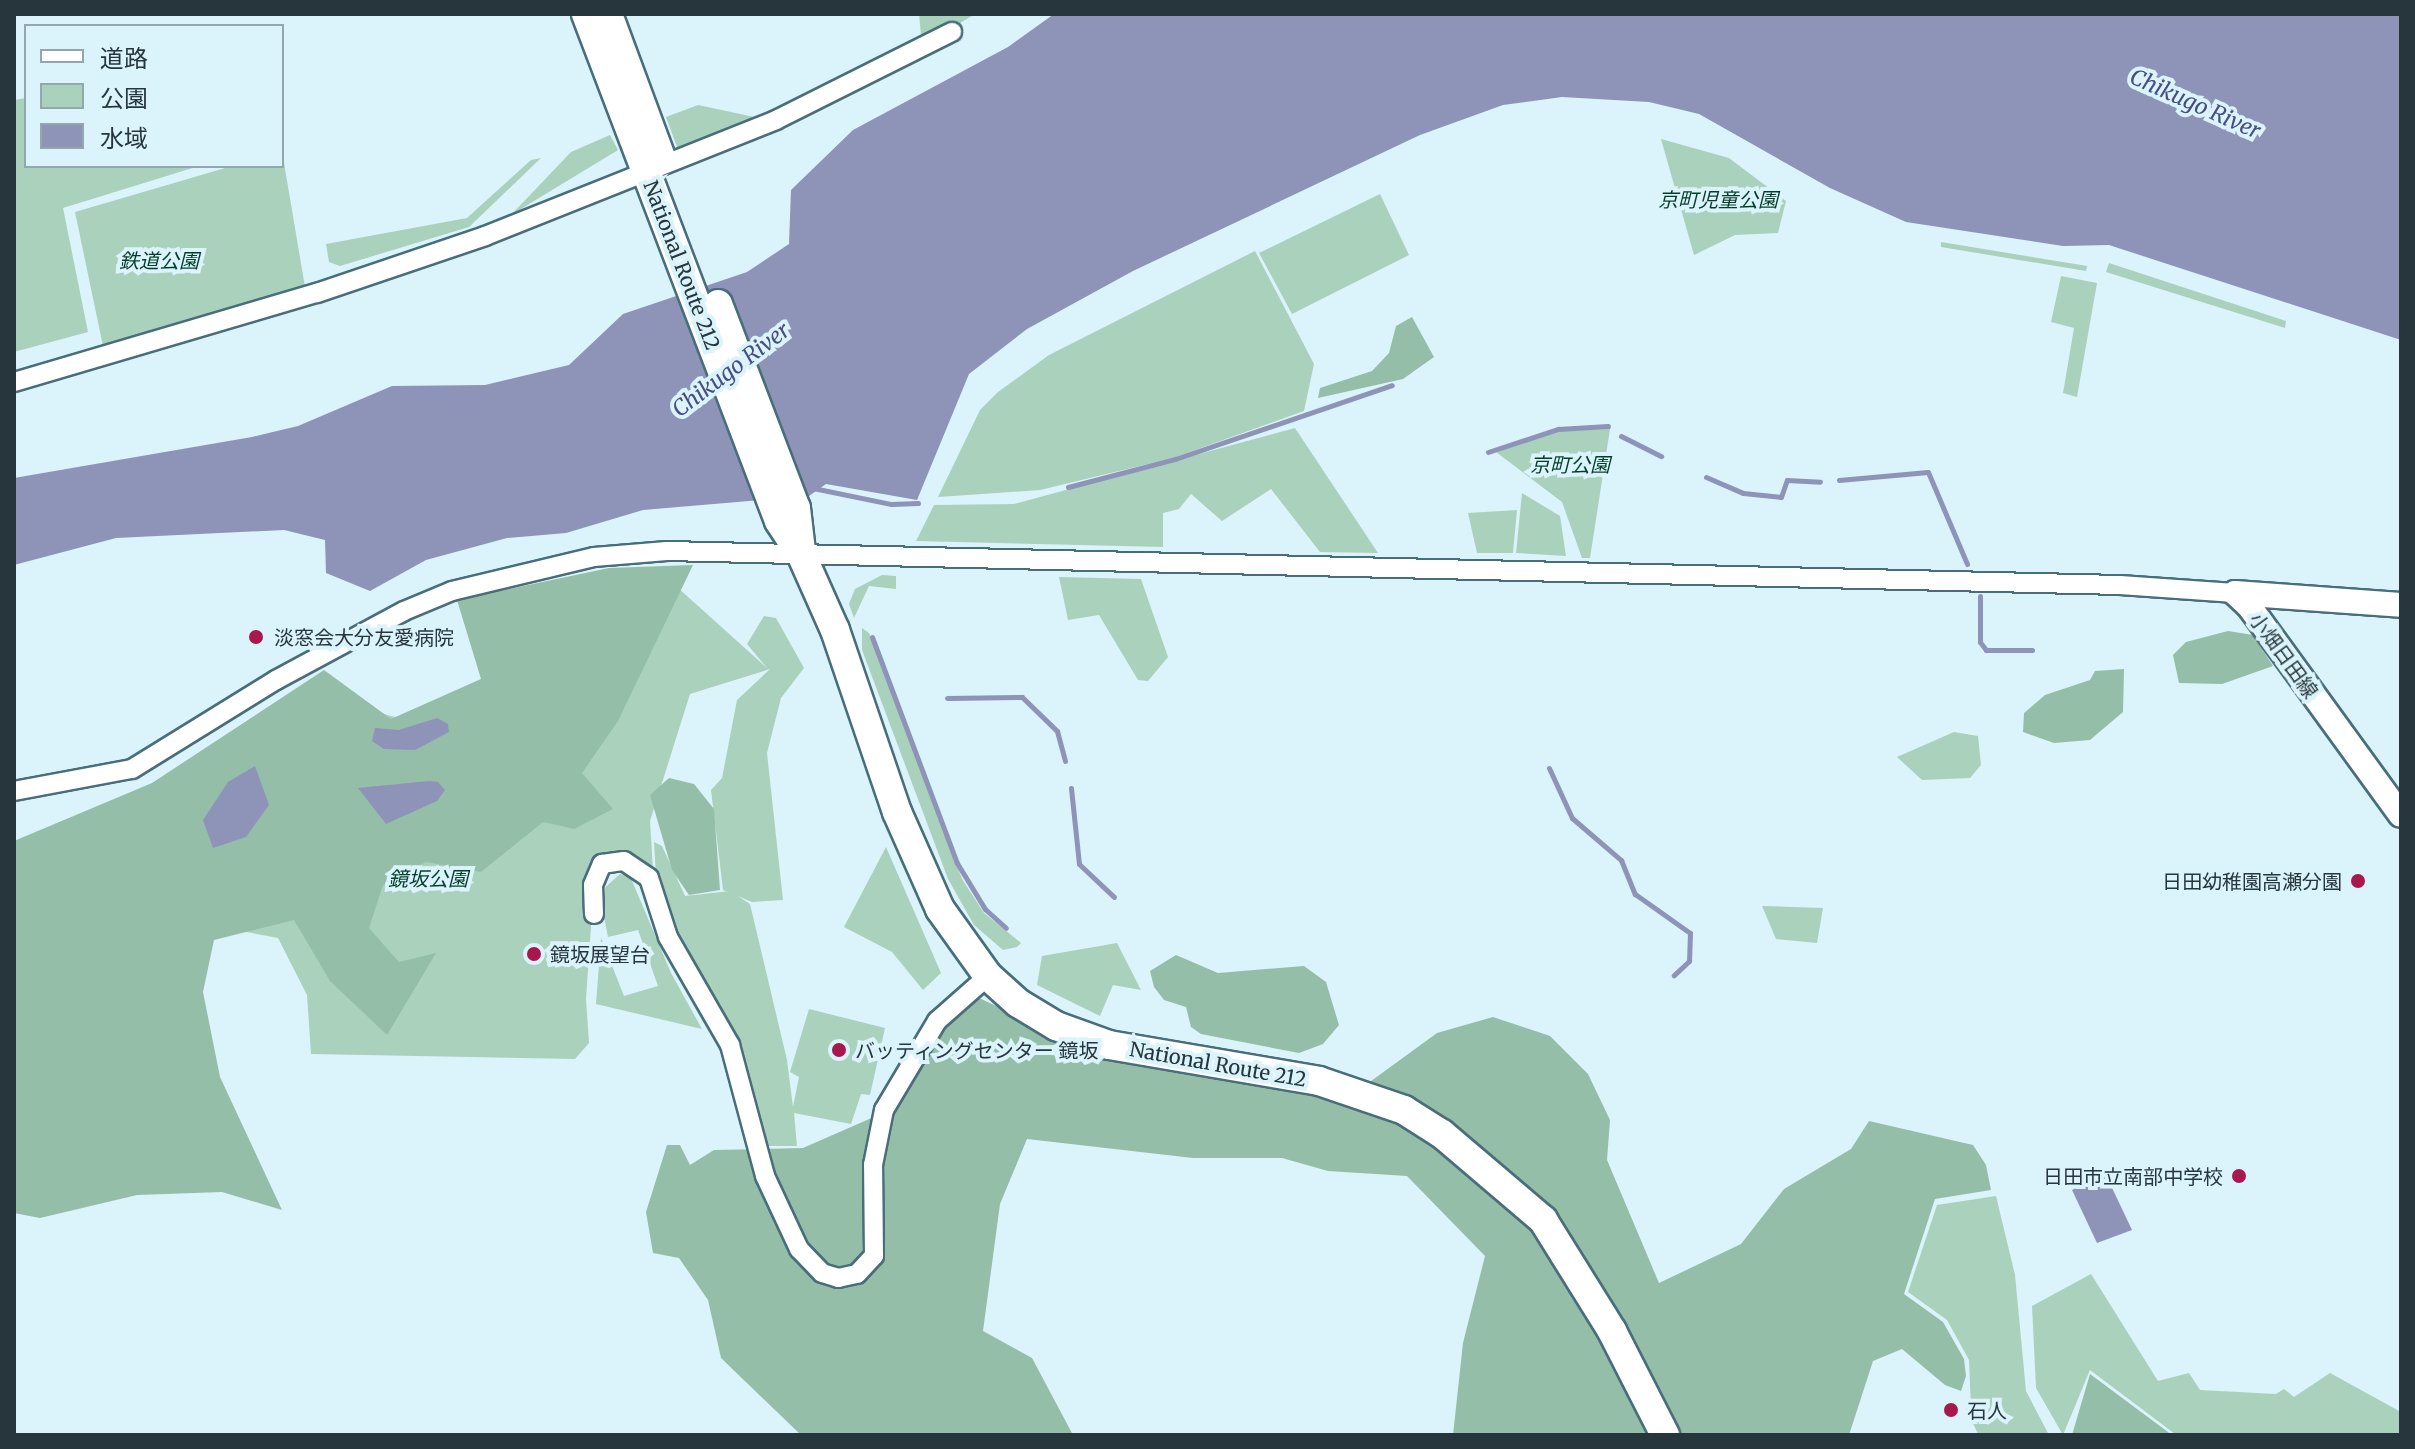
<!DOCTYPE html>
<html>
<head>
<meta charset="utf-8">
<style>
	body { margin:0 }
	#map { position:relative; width:2415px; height:1449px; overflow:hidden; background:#dbf3fb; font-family:Merriweather,"Noto Sans JP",serif }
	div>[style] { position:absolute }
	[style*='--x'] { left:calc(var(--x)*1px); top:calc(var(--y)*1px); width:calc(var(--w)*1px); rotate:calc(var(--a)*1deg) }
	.green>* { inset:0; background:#aad1bc }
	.forest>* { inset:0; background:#94bea8 }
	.water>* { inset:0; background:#8e93b8 }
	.stream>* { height:5px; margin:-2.5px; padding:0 2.5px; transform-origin:2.5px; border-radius:2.5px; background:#8e93b8 }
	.roads { filter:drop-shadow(2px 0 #496e7b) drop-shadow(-2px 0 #496e7b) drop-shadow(0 2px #496e7b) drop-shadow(0 -2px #496e7b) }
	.minor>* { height:18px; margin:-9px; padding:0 9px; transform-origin:9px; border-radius:9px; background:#fff }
	.major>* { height:24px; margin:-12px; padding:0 12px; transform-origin:12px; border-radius:12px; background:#fff }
	.highway>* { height:28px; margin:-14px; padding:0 14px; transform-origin:14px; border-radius:14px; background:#fff }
	.dots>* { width:22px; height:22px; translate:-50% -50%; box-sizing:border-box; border:4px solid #dbf3fb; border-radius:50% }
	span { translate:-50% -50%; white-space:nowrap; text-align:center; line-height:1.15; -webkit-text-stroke:8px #dbf3fb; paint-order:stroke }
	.park-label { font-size:20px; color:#033d28; font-style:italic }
	.street-label { font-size:20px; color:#26363c }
	.poi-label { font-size:20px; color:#26363c }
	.left { translate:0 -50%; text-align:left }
	.right { translate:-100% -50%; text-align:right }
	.water-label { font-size:22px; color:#494e82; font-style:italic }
	.frame { position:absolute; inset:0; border:16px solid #26363c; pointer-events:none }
	.legend { position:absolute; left:24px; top:24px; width:260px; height:144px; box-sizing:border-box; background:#dbf3fb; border:2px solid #93a7af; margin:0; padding:10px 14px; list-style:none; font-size:24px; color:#26363c }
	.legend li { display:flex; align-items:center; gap:16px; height:40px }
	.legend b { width:40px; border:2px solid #93a7af }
</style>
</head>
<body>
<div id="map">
	<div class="green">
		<div style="clip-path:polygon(919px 14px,975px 14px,922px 46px)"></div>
		<div style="clip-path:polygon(26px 98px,26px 166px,199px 166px,63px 208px,88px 332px,14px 352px,14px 100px)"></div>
		<div style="clip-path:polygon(698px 105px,759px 118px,680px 155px,666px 117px)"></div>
		<div style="clip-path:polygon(610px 135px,618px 150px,511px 215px,571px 152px)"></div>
		<div style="clip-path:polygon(1661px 139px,1729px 158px,1786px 201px,1778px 233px,1735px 235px,1694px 255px)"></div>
		<div style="clip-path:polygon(282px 151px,305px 287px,104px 351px,75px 212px,232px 166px,282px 166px)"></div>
		<div style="clip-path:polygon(541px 158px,469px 227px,340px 266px,329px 262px,326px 244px,467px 218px,531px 160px)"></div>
		<div style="clip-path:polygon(1380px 194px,1409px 255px,1292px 314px,1259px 253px)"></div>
		<div style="clip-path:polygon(1941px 242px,2087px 266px,2086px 271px,1941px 247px)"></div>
		<div style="clip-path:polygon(1255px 251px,1314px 364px,1304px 411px,1173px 458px,1040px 490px,938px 497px,980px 410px,998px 392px,1049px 355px)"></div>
		<div style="clip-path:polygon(2109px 263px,2286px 321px,2285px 328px,2106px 272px)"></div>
		<div style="clip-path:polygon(2061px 276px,2097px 283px,2077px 397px,2063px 393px,2074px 328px,2051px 322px)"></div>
		<div style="clip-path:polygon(1295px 428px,1378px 553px,1320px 552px,1271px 489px,1222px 521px,1191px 494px,1179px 509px,1163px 513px,1163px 547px,916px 541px,934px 505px,1014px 504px)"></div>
		<div style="clip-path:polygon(1610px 429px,1590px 558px,1582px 558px,1562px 502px,1496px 452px,1563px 430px)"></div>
		<div style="clip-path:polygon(1522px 493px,1560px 516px,1566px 556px,1516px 553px)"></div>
		<div style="clip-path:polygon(1517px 510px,1513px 553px,1477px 553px,1468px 513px)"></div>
		<div style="clip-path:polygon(882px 575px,896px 576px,896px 589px,869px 586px,854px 618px,849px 604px,855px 589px)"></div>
		<div style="clip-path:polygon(1059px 577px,1141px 579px,1168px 657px,1148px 681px,1138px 680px,1099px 615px,1068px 620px)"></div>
		<div style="clip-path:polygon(667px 578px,767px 668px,747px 644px,764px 616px,776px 618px,804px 668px,781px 698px,767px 753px,783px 900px,752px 902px,723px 890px,711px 790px,722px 778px,737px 700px,770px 669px,690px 694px,650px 821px,653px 870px,612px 860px,592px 912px,586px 999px,589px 1043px,575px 1059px,311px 1054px,307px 995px,278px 938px,236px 930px,314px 696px,399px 718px,493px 682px)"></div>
		<div style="clip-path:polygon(862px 628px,869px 633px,962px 879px,984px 913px,1021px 943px,1017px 947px,1003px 950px,974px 925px,948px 879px,862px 650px)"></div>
		<div style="clip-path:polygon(1954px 732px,1978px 736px,1981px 765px,1970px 778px,1922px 780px,1897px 757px)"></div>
		<div style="clip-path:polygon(654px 842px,662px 846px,685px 896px,730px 891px,750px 904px,787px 1060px,793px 1107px,799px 1077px,790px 1072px,809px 1009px,885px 1028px,870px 1095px,861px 1094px,851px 1124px,794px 1113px,797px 1146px,765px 1146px,741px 1057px,715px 998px,674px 936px,656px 876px)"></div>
		<div style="clip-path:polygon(886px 847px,941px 973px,923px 990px,892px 952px,844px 927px)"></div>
		<div style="clip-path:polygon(620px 874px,630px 876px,671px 973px,702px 1029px,596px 1004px,601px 938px,624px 996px,658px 986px,638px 930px,608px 937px,599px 893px)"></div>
		<div style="clip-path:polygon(1762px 906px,1823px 908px,1817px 943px,1776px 939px)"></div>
		<div style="clip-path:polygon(1117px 943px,1141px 990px,1113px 985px,1100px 1016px,1037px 985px,1042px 956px)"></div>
		<div style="clip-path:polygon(1996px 1196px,2015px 1275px,2026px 1391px,2049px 1435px,1978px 1434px,1966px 1409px,1971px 1408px,1969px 1360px,1947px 1320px,1908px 1292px,1937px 1205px)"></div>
		<div style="clip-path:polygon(2091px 1274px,2158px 1381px,2189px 1373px,2200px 1390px,2276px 1394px,2284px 1389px,2294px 1397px,2330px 1373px,2401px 1412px,2401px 1435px,2175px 1434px,2090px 1370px,2063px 1435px,2036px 1388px,2032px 1306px)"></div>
	</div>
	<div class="forest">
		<div style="clip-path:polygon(1412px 317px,1434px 357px,1403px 379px,1318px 398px,1320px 388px,1372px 371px,1389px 353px,1396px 326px)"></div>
		<div style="clip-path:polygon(693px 565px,618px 721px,582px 773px,613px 809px,574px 829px,543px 822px,481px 872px,426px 862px,383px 885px,369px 928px,399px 962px,436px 953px,387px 1035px,330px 981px,294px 920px,214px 940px,203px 992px,220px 1077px,282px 1210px,222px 1192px,137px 1195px,40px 1218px,14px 1213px,14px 841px,152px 783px,324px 670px,391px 719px,481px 679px,457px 600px,609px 568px)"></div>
		<div style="clip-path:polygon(2228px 631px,2253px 635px,2273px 666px,2222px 684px,2179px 683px,2173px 655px,2186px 642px)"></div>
		<div style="clip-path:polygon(2124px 669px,2123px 712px,2090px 740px,2054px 743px,2023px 732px,2024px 713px,2045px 695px,2090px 680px,2095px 671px)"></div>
		<div style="clip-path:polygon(669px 778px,694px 784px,714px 809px,720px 890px,689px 895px,672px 870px,650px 795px)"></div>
		<div style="clip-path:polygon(1176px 955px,1218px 973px,1304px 966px,1326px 982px,1339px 1025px,1323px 1044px,1299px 1053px,1201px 1034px,1191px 1027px,1186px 1007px,1164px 1000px,1154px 987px,1150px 971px)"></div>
		<div style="clip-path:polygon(973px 995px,1098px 1055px,1248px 1078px,1345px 1100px,1437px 1033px,1493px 1017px,1550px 1036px,1588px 1074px,1610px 1120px,1607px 1160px,1659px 1283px,1741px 1244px,1784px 1189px,1851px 1149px,1869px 1121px,1973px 1145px,1986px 1165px,1991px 1190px,1935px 1199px,1904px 1294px,1943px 1322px,1964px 1359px,1966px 1376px,1961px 1391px,1945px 1385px,1902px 1349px,1873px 1361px,1849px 1435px,1453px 1435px,1463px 1343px,1485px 1256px,1407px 1176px,1328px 1171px,1282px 1158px,1193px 1158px,1027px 1139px,1000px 1204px,983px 1331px,1032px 1358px,1073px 1435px,801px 1435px,721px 1358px,708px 1300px,679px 1258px,653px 1253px,646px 1212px,667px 1145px,680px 1145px,690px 1165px,714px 1150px,803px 1148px,892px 1109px,945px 1022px)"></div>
		<div style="clip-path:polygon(2090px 1374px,2172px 1435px,2072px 1435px)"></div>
	</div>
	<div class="water">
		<div style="clip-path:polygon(1054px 14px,2401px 14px,2401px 340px,2109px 245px,2063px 246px,1906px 222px,1830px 188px,1699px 114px,1649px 102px,1562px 97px,1503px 105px,1420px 135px,1133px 271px,1027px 329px,969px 374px,917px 500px,826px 484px,809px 496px,643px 510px,566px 533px,507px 538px,426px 560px,370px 591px,326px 573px,325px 540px,284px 530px,116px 538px,14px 565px,14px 478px,252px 437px,298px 426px,392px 386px,485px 385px,569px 365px,623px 314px,747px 272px,789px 244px,791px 190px,853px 130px,1008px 47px)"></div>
		<div style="clip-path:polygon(437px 718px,448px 724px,449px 732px,415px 750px,384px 749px,372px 741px,375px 728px,399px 730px)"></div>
		<div style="clip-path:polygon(255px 766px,269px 805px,246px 837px,213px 848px,203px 820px,228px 782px)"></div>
		<div style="clip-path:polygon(429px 781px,438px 782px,445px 790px,437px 801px,386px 824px,358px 788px)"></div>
		<div style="clip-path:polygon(2105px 1173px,2132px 1230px,2097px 1243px,2072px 1190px)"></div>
	</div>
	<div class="stream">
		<div style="--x:1621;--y:436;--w:45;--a:26.6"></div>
		<div style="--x:1488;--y:452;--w:74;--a:-18.2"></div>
		<div style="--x:1558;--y:429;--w:50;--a:-3.4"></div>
		<div style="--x:1706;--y:477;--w:40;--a:23.4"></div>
		<div style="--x:1743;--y:493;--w:38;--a:6"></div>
		<div style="--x:1781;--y:497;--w:18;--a:-71"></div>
		<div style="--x:1787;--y:480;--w:33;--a:3"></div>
		<div style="--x:1839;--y:480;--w:89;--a:-5.1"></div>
		<div style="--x:1928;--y:472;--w:100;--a:67"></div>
		<div style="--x:1068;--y:487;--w:111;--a:-14.7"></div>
		<div style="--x:1175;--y:459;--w:229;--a:-18.8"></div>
		<div style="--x:813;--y:488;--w:80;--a:11.6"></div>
		<div style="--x:891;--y:504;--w:27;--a:-2"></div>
		<div style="--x:1980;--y:596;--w:46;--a:90"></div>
		<div style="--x:1980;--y:642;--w:10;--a:53"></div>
		<div style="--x:1986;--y:650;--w:46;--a:0"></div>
		<div style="--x:872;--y:637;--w:241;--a:69.4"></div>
		<div style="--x:957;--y:863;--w:54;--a:58.7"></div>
		<div style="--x:985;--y:909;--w:28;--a:42"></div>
		<div style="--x:947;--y:698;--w:75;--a:-0.8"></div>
		<div style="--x:1022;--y:697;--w:49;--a:44.2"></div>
		<div style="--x:1057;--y:731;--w:31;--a:75"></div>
		<div style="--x:1549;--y:768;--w:55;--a:65.3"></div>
		<div style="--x:1572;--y:818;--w:65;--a:40.6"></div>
		<div style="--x:1621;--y:860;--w:37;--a:68"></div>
		<div style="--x:1635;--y:894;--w:67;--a:35.3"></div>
		<div style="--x:1690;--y:933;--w:28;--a:92"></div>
		<div style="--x:1689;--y:961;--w:21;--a:137"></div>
		<div style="--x:1071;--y:788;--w:76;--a:84"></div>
		<div style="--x:1079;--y:864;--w:48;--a:43.3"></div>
	</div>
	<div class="roads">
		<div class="minor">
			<div style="--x:14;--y:382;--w:316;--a:-16.4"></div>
			<div style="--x:317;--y:293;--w:177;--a:-18.7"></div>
			<div style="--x:485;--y:236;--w:313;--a:-21.7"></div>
			<div style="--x:776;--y:120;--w:197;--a:-26.6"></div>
			<div style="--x:14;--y:791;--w:120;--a:-10.6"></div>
			<div style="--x:132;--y:769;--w:169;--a:-31.7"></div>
			<div style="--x:276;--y:680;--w:145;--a:-28.3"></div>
			<div style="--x:404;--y:611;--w:52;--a:-22.6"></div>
			<div style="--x:452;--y:591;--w:146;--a:-13.5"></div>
			<div style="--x:594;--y:557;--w:73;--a:-4.7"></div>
			<div style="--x:667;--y:551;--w:1453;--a:1.34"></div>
			<div style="--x:2120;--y:585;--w:115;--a:4"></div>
			<div style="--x:594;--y:914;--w:29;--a:-92"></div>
			<div style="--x:593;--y:885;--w:23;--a:-67"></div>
			<div style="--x:602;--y:864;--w:22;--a:-8"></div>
			<div style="--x:624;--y:861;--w:30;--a:34"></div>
			<div style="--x:649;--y:878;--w:62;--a:72.1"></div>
			<div style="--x:668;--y:937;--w:125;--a:60.1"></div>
			<div style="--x:730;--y:1045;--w:136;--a:75"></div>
			<div style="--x:765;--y:1176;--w:81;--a:65"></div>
			<div style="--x:799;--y:1249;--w:33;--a:46"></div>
			<div style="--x:822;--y:1273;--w:17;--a:17"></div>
			<div style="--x:838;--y:1278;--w:19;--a:-12"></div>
			<div style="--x:857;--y:1274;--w:25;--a:-47"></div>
			<div style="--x:874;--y:1256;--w:91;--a:-90.6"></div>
			<div style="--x:873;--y:1165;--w:56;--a:-78.7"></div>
			<div style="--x:884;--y:1110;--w:104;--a:-59.2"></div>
			<div style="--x:937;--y:1021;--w:68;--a:-41.4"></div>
		</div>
		<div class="major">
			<div style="--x:2235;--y:593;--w:19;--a:43"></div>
			<div style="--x:2249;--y:606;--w:258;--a:54"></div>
			<div style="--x:2235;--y:593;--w:166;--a:4.1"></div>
		</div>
		<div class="highway">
			<div style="--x:586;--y:14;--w:542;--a:69.16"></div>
			<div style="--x:779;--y:521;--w:42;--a:56.7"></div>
			<div style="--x:802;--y:556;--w:81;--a:66"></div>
			<div style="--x:835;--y:630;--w:192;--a:71.2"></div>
			<div style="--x:897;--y:812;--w:106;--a:66.1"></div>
			<div style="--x:940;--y:909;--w:82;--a:54.4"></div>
			<div style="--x:988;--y:976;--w:40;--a:42"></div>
			<div style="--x:1018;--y:1003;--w:44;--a:31.2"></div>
			<div style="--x:1056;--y:1026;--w:56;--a:19.7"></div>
			<div style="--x:1109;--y:1045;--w:213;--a:9.7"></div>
			<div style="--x:1319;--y:1081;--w:90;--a:18.8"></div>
			<div style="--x:1404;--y:1110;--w:45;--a:32.3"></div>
			<div style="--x:1442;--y:1134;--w:133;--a:40.4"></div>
			<div style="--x:1543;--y:1220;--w:131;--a:58.1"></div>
			<div style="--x:1612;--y:1331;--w:117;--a:63"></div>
			<div style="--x:608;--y:14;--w:153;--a:69.7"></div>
			<div style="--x:718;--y:304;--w:218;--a:69.1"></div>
			<div style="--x:796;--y:508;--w:43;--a:83.4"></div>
		</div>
	</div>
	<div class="dots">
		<div style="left:256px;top:637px;background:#a9174f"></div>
		<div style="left:2358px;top:881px;background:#a9174f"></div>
		<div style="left:534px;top:954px;background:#a9174f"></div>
		<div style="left:839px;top:1050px;background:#a9174f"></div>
		<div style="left:2239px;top:1176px;background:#a9174f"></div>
		<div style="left:1951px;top:1410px;background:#a9174f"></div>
	</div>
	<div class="park-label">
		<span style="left:1718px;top:199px">京町児童公園</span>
		<span style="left:159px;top:260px">鉄道公園</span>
		<span style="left:1570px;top:464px">京町公園</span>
		<span style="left:428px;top:878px">鏡坂公園</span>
	</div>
	<div class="street-label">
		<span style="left:682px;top:265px;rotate:69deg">National Route 212</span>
		<span style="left:2284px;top:655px;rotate:54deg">小畑日田線</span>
		<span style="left:1218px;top:1064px;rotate:10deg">National Route 212</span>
	</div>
	<div class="poi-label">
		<span class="left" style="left:274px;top:637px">淡窓会大分友愛病院</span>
		<span class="right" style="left:2342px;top:881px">日田幼稚園高瀬分園</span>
		<span class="left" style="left:550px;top:954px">鏡坂展望台</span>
		<span class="left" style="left:855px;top:1050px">バッティングセンター 鏡坂</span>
		<span class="right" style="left:2223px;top:1176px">日田市立南部中学校</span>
		<span class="left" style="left:1967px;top:1410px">石人</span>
	</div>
	<div class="water-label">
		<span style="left:2195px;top:104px;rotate:24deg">Chikugo River</span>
		<span style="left:731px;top:370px;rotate:-37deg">Chikugo River</span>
	</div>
	<div class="frame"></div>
	<ul class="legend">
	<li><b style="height:10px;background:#fff"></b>道路</li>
	<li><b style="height:22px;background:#aad1bc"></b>公園</li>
	<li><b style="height:22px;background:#8e93b8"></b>水域</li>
	</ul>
</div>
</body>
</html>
